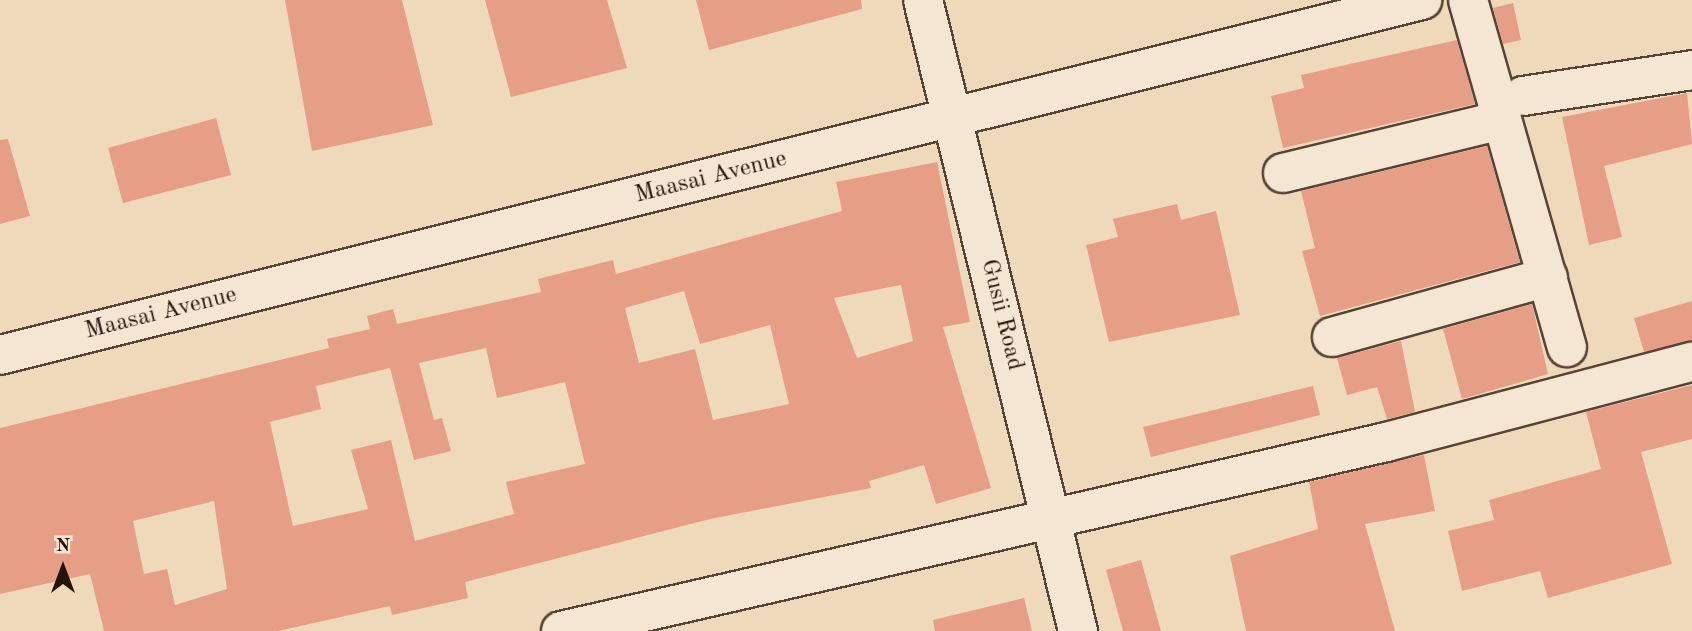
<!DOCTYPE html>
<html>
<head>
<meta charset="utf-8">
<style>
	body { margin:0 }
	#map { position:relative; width:1692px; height:631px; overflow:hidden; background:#efd9bb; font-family:"Old Standard TT",serif }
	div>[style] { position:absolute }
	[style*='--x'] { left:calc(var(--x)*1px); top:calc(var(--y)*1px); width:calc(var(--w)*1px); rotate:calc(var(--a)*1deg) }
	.building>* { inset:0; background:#e79e86 }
	.roads { filter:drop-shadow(2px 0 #564536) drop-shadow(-2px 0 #564536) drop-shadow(0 2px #564536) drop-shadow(0 -2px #564536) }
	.minor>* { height:38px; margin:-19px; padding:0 19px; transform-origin:19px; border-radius:19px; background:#f5e6d3 }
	span { translate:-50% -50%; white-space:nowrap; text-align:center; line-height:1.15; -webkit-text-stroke:6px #f5e6d3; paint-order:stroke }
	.street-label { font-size:24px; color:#23140a }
	.north { position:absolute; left:28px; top:533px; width:70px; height:70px; -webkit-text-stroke:5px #f5e6d3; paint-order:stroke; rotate:0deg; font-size:19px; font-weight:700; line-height:28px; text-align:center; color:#23140a }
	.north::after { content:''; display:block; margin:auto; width:24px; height:32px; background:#23140a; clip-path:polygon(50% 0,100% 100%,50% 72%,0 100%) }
</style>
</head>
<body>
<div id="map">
	<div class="building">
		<div style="clip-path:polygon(285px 0,402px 0,433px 125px,312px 151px)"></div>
		<div style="clip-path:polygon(485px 0,607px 0,627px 68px,511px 97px)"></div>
		<div style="clip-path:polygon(696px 0,861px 0,862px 9px,709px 50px)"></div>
		<div style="clip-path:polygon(1513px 3px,1521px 40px,1503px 44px,1493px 8px)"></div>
		<div style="clip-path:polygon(1457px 40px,1475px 104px,1283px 148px,1271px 96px,1304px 88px,1301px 75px)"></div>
		<div style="clip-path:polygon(1687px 93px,1692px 144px,1604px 166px,1622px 237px,1589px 245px,1562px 117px)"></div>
		<div style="clip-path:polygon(216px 118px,231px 175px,123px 203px,108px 148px)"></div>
		<div style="clip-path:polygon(8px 139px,30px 216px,0 224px,0 140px)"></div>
		<div style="clip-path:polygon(1487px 146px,1520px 262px,1320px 316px,1302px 251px,1315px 248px,1301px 191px)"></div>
		<div style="clip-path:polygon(evenodd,937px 162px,970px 322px,943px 327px,991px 488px,936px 504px,924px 465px,869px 481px,871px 488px,710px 519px,465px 582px,468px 598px,392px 615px,390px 606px,278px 631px,104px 631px,90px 574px,0 594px,0 428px,329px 348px,327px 339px,370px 329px,367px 316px,393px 309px,397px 324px,541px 292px,538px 279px,613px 260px,616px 274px,842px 211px,836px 182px,937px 162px,901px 285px,913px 341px,857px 358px,834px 298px,901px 285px,937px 162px,684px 291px,700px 344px,770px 325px,789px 404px,713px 420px,695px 349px,639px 363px,625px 308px,684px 291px,937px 162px,486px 348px,497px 398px,565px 382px,585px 464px,506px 482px,514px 514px,415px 541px,391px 440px,351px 450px,368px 509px,293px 526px,270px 422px,321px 409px,316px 386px,390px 368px,414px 460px,451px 451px,442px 418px,434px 420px,419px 363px,486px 348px,937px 162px,214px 501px,227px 589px,175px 605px,167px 569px,144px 574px,133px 521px,214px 501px)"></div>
		<div style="clip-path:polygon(1177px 204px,1181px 220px,1216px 211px,1240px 315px,1109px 342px,1086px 245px,1118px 237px,1113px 219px)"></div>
		<div style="clip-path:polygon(1692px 301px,1692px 341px,1644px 352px,1634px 318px)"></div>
		<div style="clip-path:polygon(1532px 304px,1548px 374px,1462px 399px,1443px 329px)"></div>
		<div style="clip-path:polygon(1401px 341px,1415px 412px,1387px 419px,1377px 387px,1347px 395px,1337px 358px)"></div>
		<div style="clip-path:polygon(1692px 385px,1692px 439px,1641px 452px,1672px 564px,1548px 598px,1540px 571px,1462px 591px,1448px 531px,1494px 520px,1489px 500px,1601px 469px,1586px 412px)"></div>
		<div style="clip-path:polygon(1313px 386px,1320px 415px,1151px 457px,1143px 427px)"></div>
		<div style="clip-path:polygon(1424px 455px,1435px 511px,1365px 524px,1395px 631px,1246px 631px,1230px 556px,1318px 529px,1309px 482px)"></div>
		<div style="clip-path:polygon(1141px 560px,1161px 631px,1123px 631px,1106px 570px)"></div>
		<div style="clip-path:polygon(1024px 598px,1032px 631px,935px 631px,933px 620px)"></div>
	</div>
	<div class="roads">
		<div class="minor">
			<div style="--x:923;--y:0;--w:650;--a:76.2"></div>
			<div style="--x:1468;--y:0;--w:361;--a:74.1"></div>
			<div style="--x:1523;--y:96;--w:171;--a:-8.7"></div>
			<div style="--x:1283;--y:173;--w:225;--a:-13.6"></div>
			<div style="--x:1332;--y:337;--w:224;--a:-15.5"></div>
			<div style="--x:0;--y:355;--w:1466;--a:-14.02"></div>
			<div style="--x:561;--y:631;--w:846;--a:-12.9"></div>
			<div style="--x:1386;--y:442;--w:316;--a:-14.7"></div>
		</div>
	</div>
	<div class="street-label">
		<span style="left:711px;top:178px;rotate:-14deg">Maasai Avenue</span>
		<span style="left:161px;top:314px;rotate:-14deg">Maasai Avenue</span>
		<span style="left:1001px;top:315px;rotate:76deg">Gusii Road</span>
	</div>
	<div class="north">N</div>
</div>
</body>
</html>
